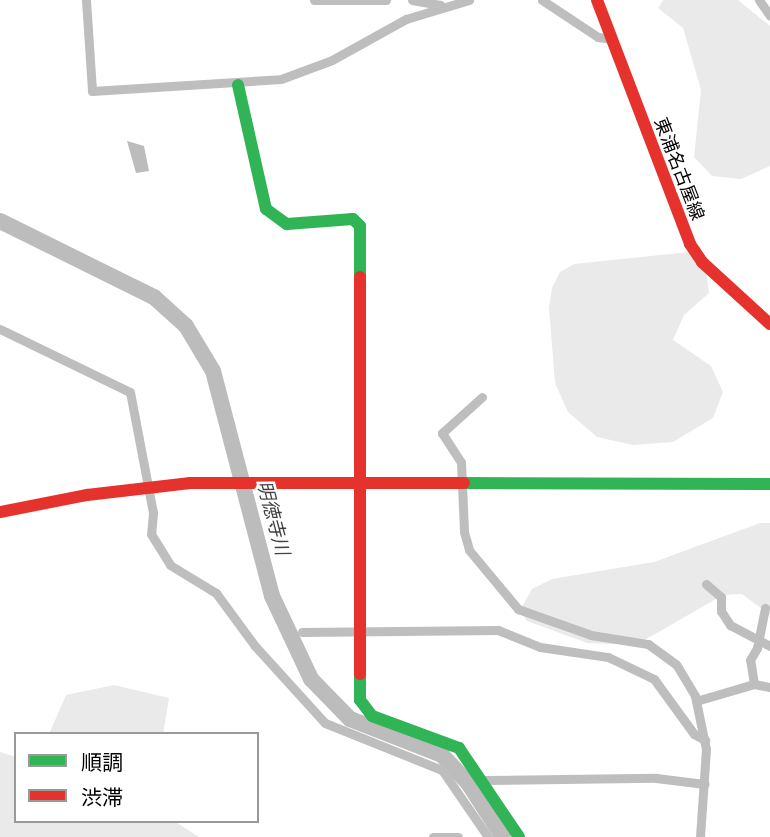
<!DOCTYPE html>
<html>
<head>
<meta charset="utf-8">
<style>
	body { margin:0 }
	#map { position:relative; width:770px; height:837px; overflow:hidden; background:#fff; font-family:Montserrat,"Noto Sans JP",sans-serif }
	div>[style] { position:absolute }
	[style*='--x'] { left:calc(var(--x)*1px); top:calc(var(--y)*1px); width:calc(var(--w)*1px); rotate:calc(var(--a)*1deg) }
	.green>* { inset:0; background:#eaeaea }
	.water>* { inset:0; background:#bcbcbc }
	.river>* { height:16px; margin:-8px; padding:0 8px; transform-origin:8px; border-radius:8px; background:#bcbcbc }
	.street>* { height:9px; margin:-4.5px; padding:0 4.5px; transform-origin:4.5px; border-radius:4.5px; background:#bebebe }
	.fast>* { height:12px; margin:-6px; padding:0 6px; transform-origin:6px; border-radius:6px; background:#30b455 }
	.jam>* { height:12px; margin:-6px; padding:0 6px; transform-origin:6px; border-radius:6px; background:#e5322d }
	span { translate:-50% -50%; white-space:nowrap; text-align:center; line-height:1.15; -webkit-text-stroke:5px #fff; paint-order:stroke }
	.street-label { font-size:18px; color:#000 }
	.water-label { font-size:19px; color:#414141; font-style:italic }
	.legend { position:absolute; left:14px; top:732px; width:245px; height:91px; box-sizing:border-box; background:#fff; border:2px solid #999; margin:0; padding:9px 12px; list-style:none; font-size:21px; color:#000 }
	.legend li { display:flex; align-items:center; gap:14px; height:35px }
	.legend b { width:35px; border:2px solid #999 }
</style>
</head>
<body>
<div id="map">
	<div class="green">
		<div style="clip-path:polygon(663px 0,738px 0,770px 26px,770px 166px,741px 179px,712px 176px,694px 157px,701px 90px,683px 28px,658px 8px)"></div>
		<div style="clip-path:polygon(689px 252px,706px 272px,709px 293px,684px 315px,673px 340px,711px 366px,723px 392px,713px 418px,673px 442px,633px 445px,597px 437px,568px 412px,555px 383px,549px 308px,552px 288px,560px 272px,574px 264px)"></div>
		<div style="clip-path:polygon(760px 523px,770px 523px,770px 615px,742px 594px,723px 595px,636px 645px,587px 643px,527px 621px,520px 610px,532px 589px,552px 579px,654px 562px)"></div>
		<div style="clip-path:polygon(114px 685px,169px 698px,163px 734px,49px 734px,66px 695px)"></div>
		<div style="clip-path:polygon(0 752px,16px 757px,16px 821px,174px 821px,199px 837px,0 837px)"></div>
	</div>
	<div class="water">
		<div style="clip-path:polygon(127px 141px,144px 146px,149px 171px,136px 173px)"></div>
	</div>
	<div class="river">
		<div style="--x:0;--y:221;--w:172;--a:26.3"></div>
		<div style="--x:154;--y:297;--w:43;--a:42.2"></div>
		<div style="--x:186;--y:326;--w:52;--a:59"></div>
		<div style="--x:213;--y:371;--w:233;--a:75.3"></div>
		<div style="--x:272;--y:596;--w:92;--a:64.8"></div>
		<div style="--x:311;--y:679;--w:56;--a:45.7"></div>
		<div style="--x:350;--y:719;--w:99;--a:21.4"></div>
		<div style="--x:442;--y:755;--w:38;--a:47"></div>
		<div style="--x:468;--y:783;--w:64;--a:57.1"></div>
	</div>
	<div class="street">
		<div style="--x:86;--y:0;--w:91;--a:86.2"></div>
		<div style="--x:92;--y:91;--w:189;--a:-3.6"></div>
		<div style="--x:281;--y:79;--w:54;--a:-20.4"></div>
		<div style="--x:332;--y:60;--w:85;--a:-29"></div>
		<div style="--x:406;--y:19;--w:66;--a:-16.8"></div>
		<div style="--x:314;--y:0;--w:72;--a:0"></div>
		<div style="--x:412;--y:0;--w:29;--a:10"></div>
		<div style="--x:542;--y:0;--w:67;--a:33.5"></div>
		<div style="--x:598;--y:37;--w:14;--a:8"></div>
		<div style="--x:759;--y:0;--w:19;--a:55"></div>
		<div style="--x:0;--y:329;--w:144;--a:25.9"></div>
		<div style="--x:130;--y:392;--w:123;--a:79.2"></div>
		<div style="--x:153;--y:513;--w:21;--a:95"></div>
		<div style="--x:151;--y:534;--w:36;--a:58"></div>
		<div style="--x:170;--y:565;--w:54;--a:31.3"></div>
		<div style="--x:216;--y:593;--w:66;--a:53.7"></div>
		<div style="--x:255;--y:646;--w:104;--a:47.7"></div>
		<div style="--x:325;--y:723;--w:126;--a:21.9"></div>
		<div style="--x:442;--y:770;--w:81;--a:55.5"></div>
		<div style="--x:482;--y:397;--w:54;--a:138"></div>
		<div style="--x:442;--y:433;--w:35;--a:57"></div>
		<div style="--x:461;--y:462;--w:70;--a:87.5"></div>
		<div style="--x:464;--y:532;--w:19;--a:74"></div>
		<div style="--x:469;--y:550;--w:77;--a:50.3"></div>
		<div style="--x:518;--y:609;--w:77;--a:19.6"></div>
		<div style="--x:591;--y:635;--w:58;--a:9"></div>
		<div style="--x:648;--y:644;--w:34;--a:36"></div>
		<div style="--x:676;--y:664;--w:37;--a:59"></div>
		<div style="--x:695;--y:696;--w:54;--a:78.3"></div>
		<div style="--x:706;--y:749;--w:88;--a:93.9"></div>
		<div style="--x:706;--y:584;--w:20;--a:41"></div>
		<div style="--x:721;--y:597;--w:14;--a:90"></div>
		<div style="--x:721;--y:611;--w:17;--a:57"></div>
		<div style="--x:730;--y:625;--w:45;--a:27.7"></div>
		<div style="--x:302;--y:632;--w:196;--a:-0.6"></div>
		<div style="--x:498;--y:630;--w:45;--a:22"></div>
		<div style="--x:540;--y:647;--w:69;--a:8.4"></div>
		<div style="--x:608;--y:657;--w:51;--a:25.6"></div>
		<div style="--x:654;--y:679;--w:68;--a:54"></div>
		<div style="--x:694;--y:734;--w:13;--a:29"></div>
		<div style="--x:754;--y:684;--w:24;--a:-99"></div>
		<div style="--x:750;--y:660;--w:14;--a:-60"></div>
		<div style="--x:757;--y:648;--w:41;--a:-78.7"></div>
		<div style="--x:696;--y:701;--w:60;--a:-16.3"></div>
		<div style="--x:754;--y:684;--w:16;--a:11"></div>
		<div style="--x:480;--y:780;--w:176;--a:-0.7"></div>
		<div style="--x:656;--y:778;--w:49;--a:7"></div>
		<div style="--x:433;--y:837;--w:25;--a:0"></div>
	</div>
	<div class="fast">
		<div style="--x:238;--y:85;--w:127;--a:77.3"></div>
		<div style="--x:266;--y:209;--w:26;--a:36"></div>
		<div style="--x:287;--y:224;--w:66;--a:-4.3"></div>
		<div style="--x:353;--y:219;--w:10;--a:45"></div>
		<div style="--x:360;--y:226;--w:51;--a:90"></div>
		<div style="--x:464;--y:483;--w:306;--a:0.2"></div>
		<div style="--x:360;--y:674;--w:26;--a:90"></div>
		<div style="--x:360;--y:700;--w:20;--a:53"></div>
		<div style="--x:372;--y:716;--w:93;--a:20.2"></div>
		<div style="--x:459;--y:748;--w:107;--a:56"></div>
	</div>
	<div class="jam">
		<div style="--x:597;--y:0;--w:261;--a:69.1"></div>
		<div style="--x:690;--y:244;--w:22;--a:56"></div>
		<div style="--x:702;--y:262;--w:92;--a:42.4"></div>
		<div style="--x:360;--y:277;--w:397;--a:90"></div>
		<div style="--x:0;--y:512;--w:89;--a:-11.1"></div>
		<div style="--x:87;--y:495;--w:104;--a:-6.6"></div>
		<div style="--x:190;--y:483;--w:274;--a:0"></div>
	</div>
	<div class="street-label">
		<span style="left:679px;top:169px;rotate:69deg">東浦名古屋線</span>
	</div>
	<div class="water-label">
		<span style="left:273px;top:518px;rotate:75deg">明徳寺川</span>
	</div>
	<ul class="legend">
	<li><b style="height:9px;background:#30b455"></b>順調</li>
	<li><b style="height:9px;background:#e5322d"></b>渋滞</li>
	</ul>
</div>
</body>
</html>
